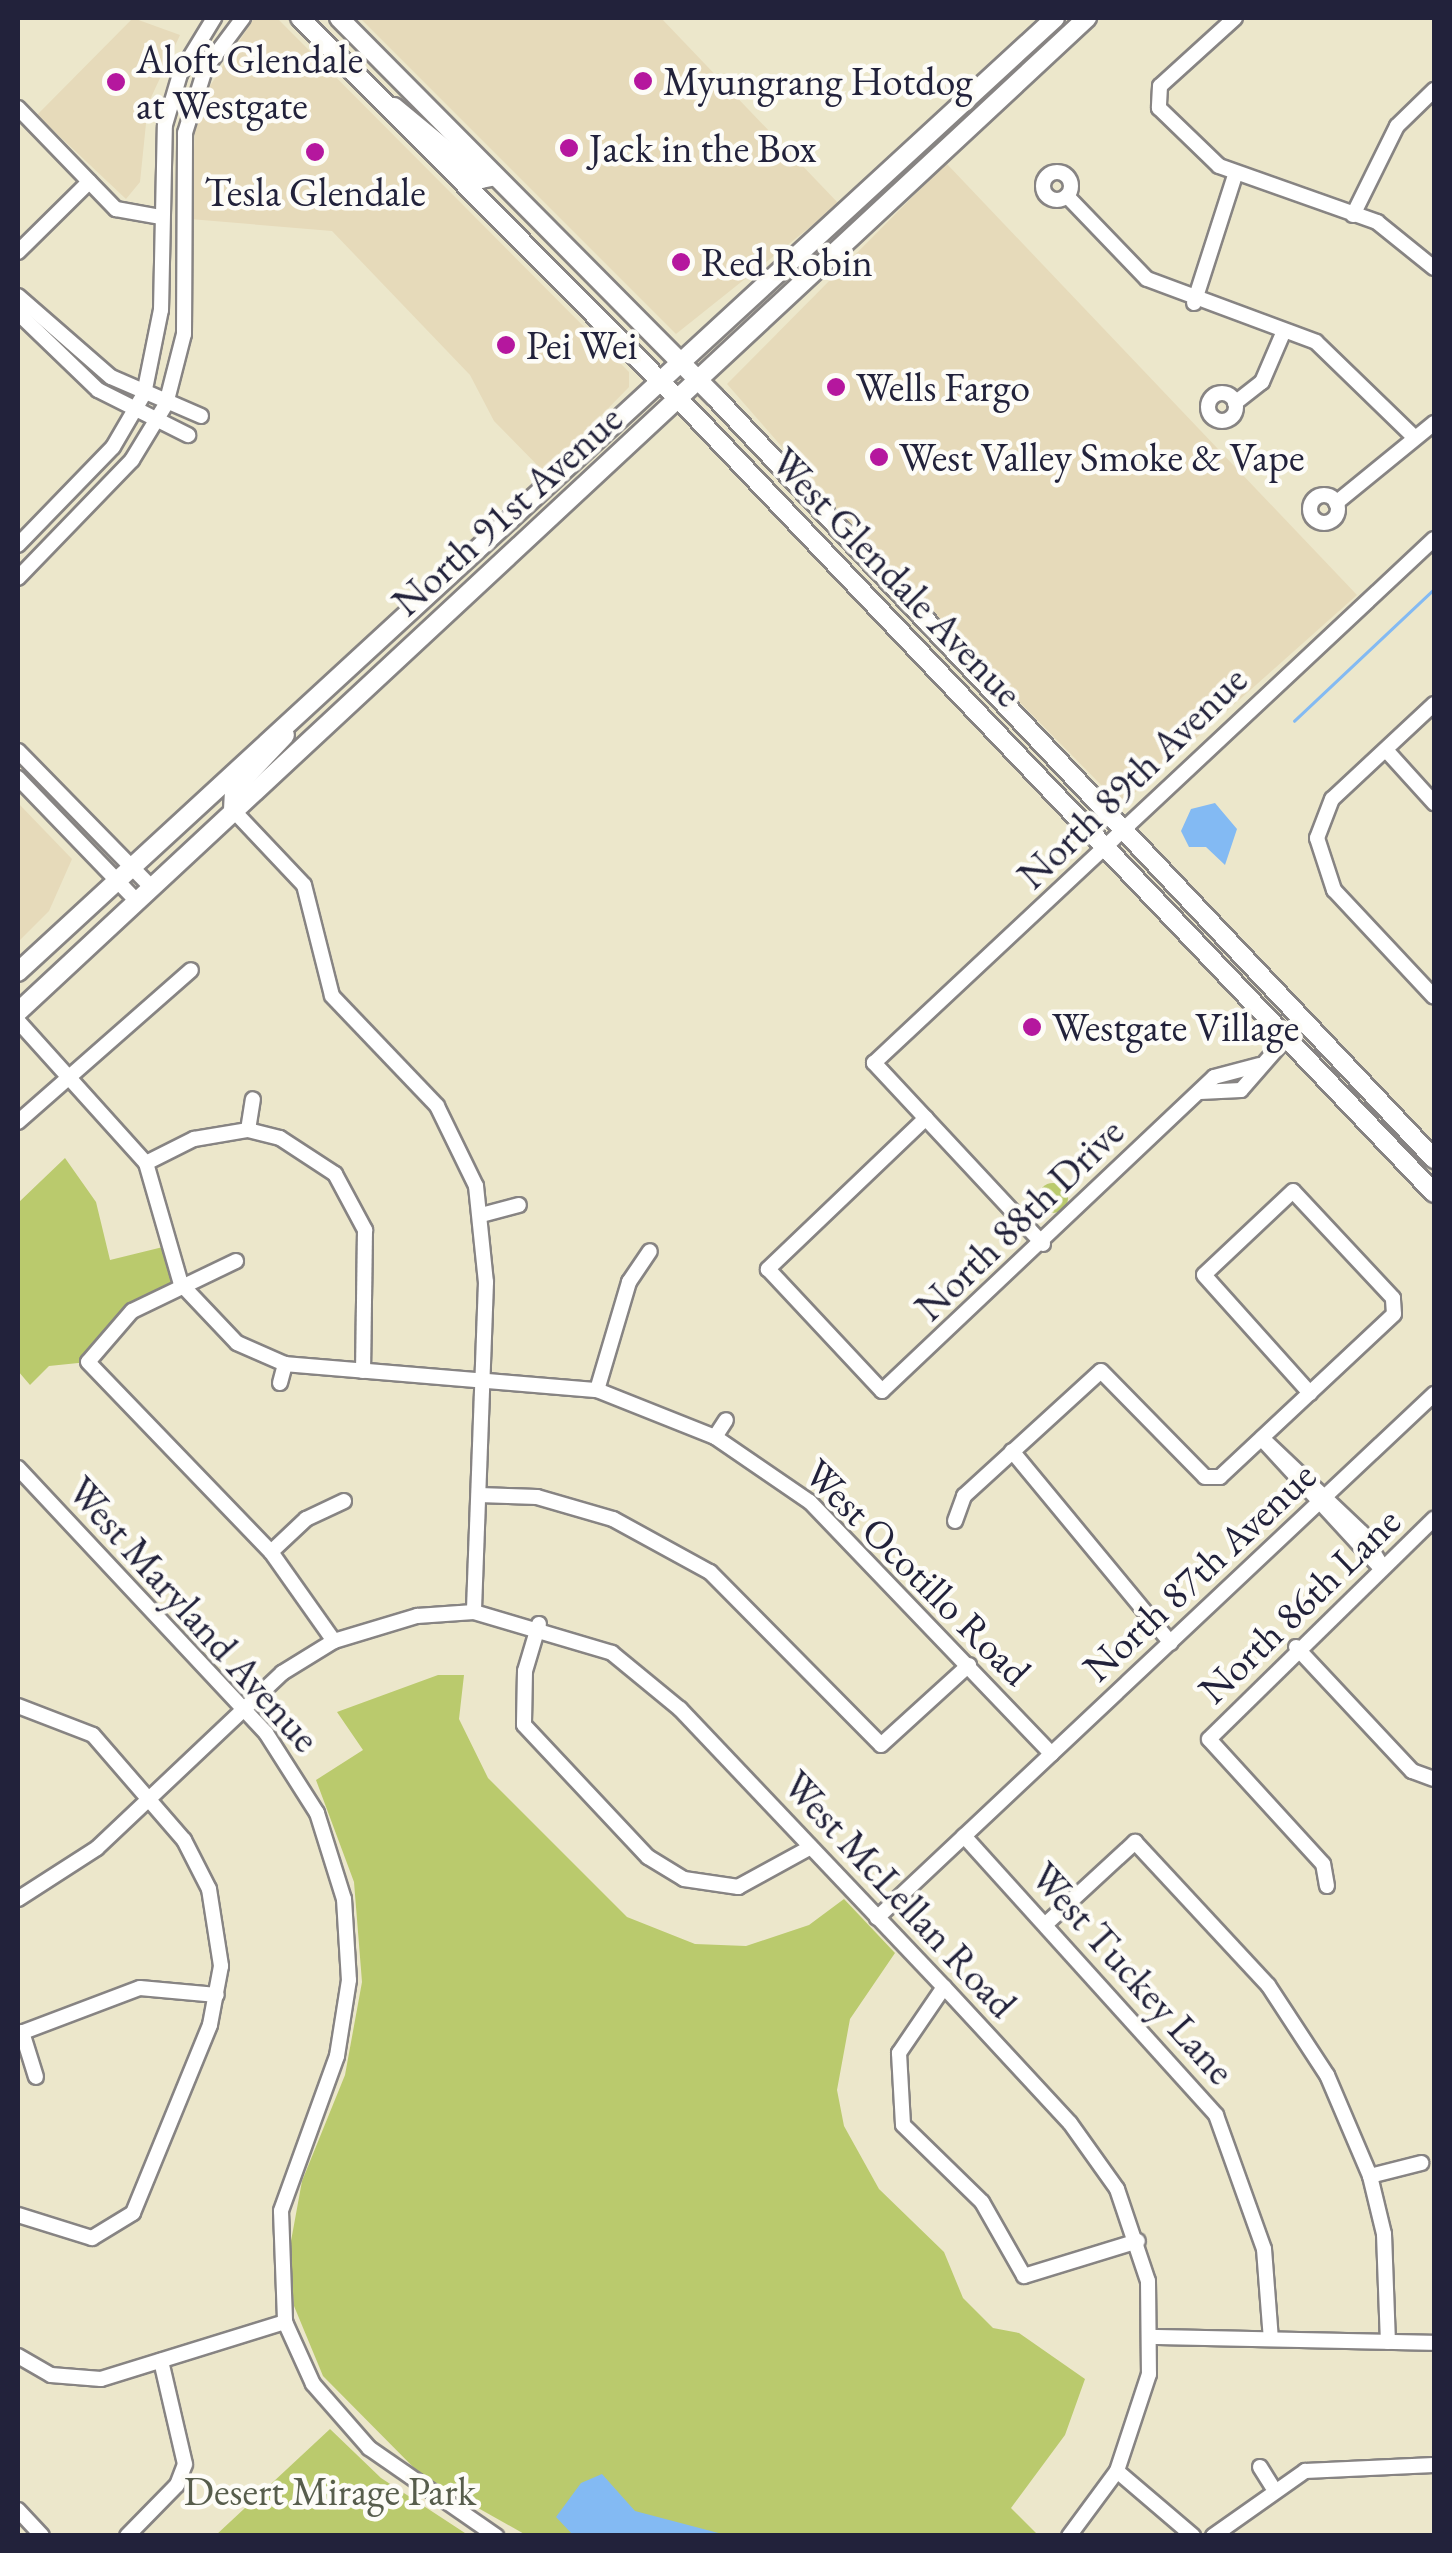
<!DOCTYPE html>
<html>
<head>
<meta charset="utf-8">
<style>
	body { margin:0 }
	#map { position:relative; width:1452px; height:2553px; overflow:hidden; background:#ece7cb; font-family:"EB Garamond",serif }
	div>[style] { position:absolute }
	[style*='--x'] { left:calc(var(--x)*1px); top:calc(var(--y)*1px); width:calc(var(--w)*1px); rotate:calc(var(--a)*1deg) }
	.built>* { inset:0; background:#e6daba }
	.green>* { inset:0; background:#baca6d }
	.round { border-radius:50% }
	.water>* { inset:0; background:#83baf3 }
	.stream>* { height:2.5px; margin:-1.25px; padding:0 1.25px; transform-origin:1.25px; border-radius:1.25px; background:#83baf3 }
	.roads { filter:drop-shadow(2px 0 #878483) drop-shadow(-2px 0 #878483) drop-shadow(0 2px #878483) drop-shadow(0 -2px #878483) }
	.minor>* { height:14px; margin:-7px; padding:0 7px; transform-origin:7px; border-radius:7px; background:#fff }
	.minor>.ring { margin:-7px; padding:0; box-sizing:content-box; background:none; border:14px solid #fff; border-radius:50% }
	.major>* { height:18px; margin:-9px; padding:0 9px; transform-origin:9px; border-radius:9px; background:#fff }
	.dots>* { width:28px; height:28px; translate:-50% -50%; box-sizing:border-box; border:5px solid #fdfcf7; border-radius:50% }
	span { translate:-50% -50%; white-space:nowrap; text-align:center; line-height:1.15; -webkit-text-stroke:9px #fdfcf7; paint-order:stroke }
	.poi-label { font-size:40px; color:#22223b }
	.left { translate:0 -50%; text-align:left }
	.street-label { font-size:40px; color:#22223b }
	.park-label { font-size:40px; color:#575d4c }
	.frame { position:absolute; inset:0; border:20px solid #22223b; pointer-events:none }
</style>
</head>
<body>
<div id="map">
	<div class="built">
		<div style="clip-path:polygon(133px 18px,180px 35px,148px 104px,140px 182px,126px 199px,37px 115px)"></div>
		<div style="clip-path:polygon(277px 18px,629px 372px,629px 387px,545px 473px,494px 421px,470px 375px,332px 231px,190px 219px,195px 132px,208px 89px,253px 20px)"></div>
		<div style="clip-path:polygon(360px 18px,661px 18px,839px 204px,676px 334px)"></div>
		<div style="clip-path:polygon(946px 163px,1357px 595px,1121px 805px,896px 577px,727px 384px)"></div>
		<div style="clip-path:polygon(18px 803px,72px 859px,49px 911px,18px 942px)"></div>
	</div>
	<div class="green">
		<div style="clip-path:polygon(65px 1158px,96px 1202px,110px 1260px,167px 1246px,181px 1284px,150px 1299px,88px 1362px,49px 1366px,30px 1385px,18px 1371px,18px 1203px)"></div>
		<div class="round" style="left:1038px;top:1183px;width:30px;height:30px"></div>
		<div style="clip-path:polygon(438px 1675px,464px 1675px,459px 1719px,488px 1778px,627px 1917px,695px 1944px,746px 1946px,809px 1925px,844px 1899px,895px 1953px,850px 2019px,837px 2090px,844px 2126px,879px 2189px,944px 2252px,963px 2298px,993px 2328px,1019px 2333px,1085px 2379px,1065px 2435px,1011px 2508px,1038px 2535px,526px 2535px,423px 2477px,323px 2376px,294px 2306px,289px 2252px,302px 2181px,345px 2075px,362px 1982px,354px 1882px,316px 1780px,363px 1750px,337px 1712px)"></div>
		<div style="clip-path:polygon(330px 2429px,381px 2478px,468px 2535px,216px 2535px)"></div>
	</div>
	<div class="water">
		<div style="clip-path:polygon(1215px 803px,1237px 829px,1225px 865px,1206px 847px,1189px 847px,1181px 831px,1191px 809px)"></div>
		<div style="clip-path:polygon(602px 2474px,635px 2511px,726px 2535px,573px 2535px,556px 2517px,581px 2483px)"></div>
	</div>
	<div class="stream">
		<div style="--x:1294;--y:721;--w:192;--a:-43.3"></div>
		<div style="--x:1165;--y:755;--w:6;--a:45"></div>
	</div>
	<div class="roads">
		<div class="minor">
			<div style="--x:1235;--y:18;--w:101;--a:137.8"></div>
			<div style="--x:1160;--y:86;--w:22;--a:93"></div>
			<div style="--x:1159;--y:108;--w:83;--a:44"></div>
			<div style="--x:1219;--y:166;--w:168;--a:19.5"></div>
			<div style="--x:1377;--y:222;--w:73;--a:38.9"></div>
			<div style="--x:18;--y:108;--w:141;--a:45.9"></div>
			<div style="--x:116;--y:209;--w:46;--a:10.1"></div>
			<div class="ring" style="left:1043px;top:172px;width:14px;height:14px"></div>
			<div style="--x:1067;--y:196;--w:115;--a:46.1"></div>
			<div style="--x:1147;--y:279;--w:180;--a:20.4"></div>
			<div style="--x:1316;--y:342;--w:136;--a:44.1"></div>
			<div style="--x:1353;--y:215;--w:99;--a:-63.7"></div>
			<div style="--x:1397;--y:126;--w:52;--a:-44.2"></div>
			<div style="--x:18;--y:252;--w:100;--a:-44.6"></div>
			<div style="--x:18;--y:296;--w:123;--a:41.1"></div>
			<div style="--x:111;--y:377;--w:98;--a:23.4"></div>
			<div style="--x:1194;--y:303;--w:134;--a:-72.2"></div>
			<div style="--x:18;--y:313;--w:111;--a:43.9"></div>
			<div style="--x:98;--y:390;--w:101;--a:26.6"></div>
			<div class="ring" style="left:1208px;top:393px;width:14px;height:14px"></div>
			<div style="--x:1235;--y:403;--w:34;--a:-38"></div>
			<div style="--x:1262;--y:382;--w:56;--a:-66.7"></div>
			<div class="ring" style="left:1310px;top:495px;width:14px;height:14px"></div>
			<div style="--x:1336;--y:503;--w:127;--a:-39.2"></div>
			<div style="--x:18;--y:545;--w:136;--a:-45.9"></div>
			<div style="--x:113;--y:447;--w:61;--a:-59.7"></div>
			<div style="--x:144;--y:394;--w:86;--a:-78.6"></div>
			<div style="--x:161;--y:310;--w:185;--a:-88.8"></div>
			<div style="--x:165;--y:125;--w:53;--a:-73.6"></div>
			<div style="--x:180;--y:74;--w:66;--a:-58.7"></div>
			<div style="--x:18;--y:578;--w:164;--a:-46"></div>
			<div style="--x:132;--y:460;--w:66;--a:-58.7"></div>
			<div style="--x:166;--y:404;--w:72;--a:-75.6"></div>
			<div style="--x:184;--y:334;--w:201;--a:-89.7"></div>
			<div style="--x:185;--y:133;--w:67;--a:-72.6"></div>
			<div style="--x:205;--y:69;--w:64;--a:-53.3"></div>
			<div style="--x:1434;--y:704;--w:139;--a:137"></div>
			<div style="--x:1332;--y:799;--w:42;--a:111"></div>
			<div style="--x:1317;--y:838;--w:55;--a:71.9"></div>
			<div style="--x:1334;--y:890;--w:146;--a:46.9"></div>
			<div style="--x:1386;--y:750;--w:72;--a:47.8"></div>
			<div style="--x:18;--y:751;--w:190;--a:45.6"></div>
			<div style="--x:18;--y:778;--w:170;--a:46"></div>
			<div style="--x:233;--y:810;--w:103;--a:46.6"></div>
			<div style="--x:304;--y:885;--w:114;--a:75.8"></div>
			<div style="--x:332;--y:996;--w:152;--a:46.3"></div>
			<div style="--x:437;--y:1106;--w:89;--a:64"></div>
			<div style="--x:476;--y:1186;--w:97;--a:84.1"></div>
			<div style="--x:486;--y:1282;--w:330;--a:92.1"></div>
			<div style="--x:18;--y:1021;--w:191;--a:48"></div>
			<div style="--x:146;--y:1163;--w:126;--a:73.9"></div>
			<div style="--x:181;--y:1284;--w:81;--a:46.5"></div>
			<div style="--x:237;--y:1343;--w:52;--a:23.6"></div>
			<div style="--x:285;--y:1364;--w:313;--a:4.8"></div>
			<div style="--x:597;--y:1390;--w:127;--a:21.7"></div>
			<div style="--x:715;--y:1437;--w:115;--a:34.4"></div>
			<div style="--x:810;--y:1502;--w:349;--a:46.2"></div>
			<div style="--x:1200;--y:1092;--w:41;--a:-2.8"></div>
			<div style="--x:1241;--y:1090;--w:70;--a:-49"></div>
			<div style="--x:926;--y:1118;--w:219;--a:136.3"></div>
			<div style="--x:768;--y:1269;--w:167;--a:46.9"></div>
			<div style="--x:882;--y:1391;--w:457;--a:-43.4"></div>
			<div style="--x:1214;--y:1077;--w:47;--a:-14.9"></div>
			<div style="--x:18;--y:1122;--w:230;--a:-41.3"></div>
			<div style="--x:248;--y:1130;--w:31;--a:-81"></div>
			<div style="--x:146;--y:1163;--w:54;--a:-26.6"></div>
			<div style="--x:194;--y:1139;--w:55;--a:-9.5"></div>
			<div style="--x:248;--y:1130;--w:33;--a:14"></div>
			<div style="--x:280;--y:1138;--w:66;--a:33.2"></div>
			<div style="--x:335;--y:1174;--w:64;--a:61.8"></div>
			<div style="--x:365;--y:1230;--w:141;--a:90.8"></div>
			<div style="--x:485;--y:1214;--w:35;--a:-15"></div>
			<div style="--x:1043;--y:1244;--w:248;--a:-133"></div>
			<div style="--x:874;--y:1063;--w:767;--a:-43.1"></div>
			<div style="--x:236;--y:1261;--w:115;--a:154.3"></div>
			<div style="--x:132;--y:1311;--w:67;--a:130.8"></div>
			<div style="--x:88;--y:1362;--w:264;--a:46.1"></div>
			<div style="--x:271;--y:1552;--w:109;--a:54.7"></div>
			<div style="--x:280;--y:1383;--w:20;--a:-75"></div>
			<div style="--x:597;--y:1390;--w:113;--a:-73.5"></div>
			<div style="--x:629;--y:1282;--w:37;--a:-56"></div>
			<div style="--x:715;--y:1437;--w:20;--a:-57"></div>
			<div style="--x:1262;--y:1438;--w:137;--a:43.5"></div>
			<div style="--x:1361;--y:1532;--w:42;--a:58.6"></div>
			<div style="--x:1262;--y:1439;--w:171;--a:47.4"></div>
			<div style="--x:1012;--y:1451;--w:249;--a:50.4"></div>
			<div style="--x:18;--y:1468;--w:363;--a:46.9"></div>
			<div style="--x:266;--y:1733;--w:95;--a:57.5"></div>
			<div style="--x:317;--y:1813;--w:90;--a:72.6"></div>
			<div style="--x:344;--y:1899;--w:81;--a:86.5"></div>
			<div style="--x:349;--y:1980;--w:77;--a:99"></div>
			<div style="--x:337;--y:2056;--w:165;--a:109.9"></div>
			<div style="--x:281;--y:2211;--w:111;--a:87.9"></div>
			<div style="--x:285;--y:2322;--w:68;--a:65.7"></div>
			<div style="--x:313;--y:2384;--w:85;--a:48.8"></div>
			<div style="--x:369;--y:2448;--w:155;--a:34.7"></div>
			<div style="--x:479;--y:1495;--w:58;--a:2"></div>
			<div style="--x:537;--y:1497;--w:79;--a:16.1"></div>
			<div style="--x:613;--y:1519;--w:111;--a:28.7"></div>
			<div style="--x:710;--y:1572;--w:243;--a:45.3"></div>
			<div style="--x:881;--y:1745;--w:119;--a:-42.3"></div>
			<div style="--x:955;--y:1521;--w:27;--a:-70"></div>
			<div style="--x:964;--y:1496;--w:185;--a:-42.4"></div>
			<div style="--x:1101;--y:1371;--w:148;--a:45.5"></div>
			<div style="--x:1205;--y:1477;--w:15;--a:0"></div>
			<div style="--x:1220;--y:1477;--w:238;--a:-43.1"></div>
			<div style="--x:1394;--y:1314;--w:16;--a:-94"></div>
			<div style="--x:1393;--y:1298;--w:146;--a:-133.1"></div>
			<div style="--x:1293;--y:1191;--w:122;--a:136.7"></div>
			<div style="--x:1204;--y:1275;--w:159;--a:48.1"></div>
			<div style="--x:271;--y:1552;--w:48;--a:-43.3"></div>
			<div style="--x:306;--y:1519;--w:42;--a:-25.3"></div>
			<div style="--x:539;--y:1624;--w:49;--a:106.6"></div>
			<div style="--x:525;--y:1671;--w:54;--a:91.1"></div>
			<div style="--x:524;--y:1725;--w:181;--a:46.8"></div>
			<div style="--x:648;--y:1857;--w:42;--a:31.4"></div>
			<div style="--x:684;--y:1879;--w:55;--a:8.4"></div>
			<div style="--x:738;--y:1887;--w:83;--a:-28.7"></div>
			<div style="--x:1296;--y:1647;--w:170;--a:46.9"></div>
			<div style="--x:1412;--y:1771;--w:23;--a:20"></div>
			<div style="--x:18;--y:1706;--w:80;--a:21.1"></div>
			<div style="--x:93;--y:1735;--w:139;--a:49.1"></div>
			<div style="--x:184;--y:1840;--w:55;--a:63"></div>
			<div style="--x:209;--y:1889;--w:78;--a:81.1"></div>
			<div style="--x:221;--y:1966;--w:60;--a:100.6"></div>
			<div style="--x:210;--y:2025;--w:203;--a:112.3"></div>
			<div style="--x:133;--y:2213;--w:48;--a:148.6"></div>
			<div style="--x:92;--y:2238;--w:77;--a:-162.7"></div>
			<div style="--x:964;--y:1836;--w:376;--a:47.9"></div>
			<div style="--x:1216;--y:2115;--w:142;--a:70.3"></div>
			<div style="--x:1264;--y:2249;--w:90;--a:85.6"></div>
			<div style="--x:1327;--y:1886;--w:22;--a:-100"></div>
			<div style="--x:1323;--y:1864;--w:169;--a:-132.4"></div>
			<div style="--x:1209;--y:1739;--w:315;--a:-44.4"></div>
			<div style="--x:18;--y:1899;--w:94;--a:-32.8"></div>
			<div style="--x:97;--y:1848;--w:255;--a:-43.4"></div>
			<div style="--x:282;--y:1673;--w:61;--a:-31.6"></div>
			<div style="--x:334;--y:1641;--w:87;--a:-16.8"></div>
			<div style="--x:417;--y:1616;--w:57;--a:-4"></div>
			<div style="--x:474;--y:1612;--w:144;--a:16.5"></div>
			<div style="--x:612;--y:1653;--w:88;--a:39.5"></div>
			<div style="--x:680;--y:1709;--w:383;--a:46.5"></div>
			<div style="--x:944;--y:1987;--w:185;--a:47.2"></div>
			<div style="--x:1070;--y:2123;--w:81;--a:54.5"></div>
			<div style="--x:1117;--y:2189;--w:97;--a:71.4"></div>
			<div style="--x:1148;--y:2281;--w:93;--a:89.4"></div>
			<div style="--x:1149;--y:2374;--w:102;--a:108.3"></div>
			<div style="--x:1117;--y:2471;--w:81;--a:126.4"></div>
			<div style="--x:877;--y:1918;--w:765;--a:-43.25"></div>
			<div style="--x:1047;--y:1923;--w:120;--a:-42.6"></div>
			<div style="--x:1135;--y:1842;--w:195;--a:47.1"></div>
			<div style="--x:1268;--y:1985;--w:108;--a:56.8"></div>
			<div style="--x:1327;--y:2075;--w:110;--a:66.9"></div>
			<div style="--x:1370;--y:2176;--w:60;--a:76.4"></div>
			<div style="--x:1384;--y:2234;--w:108;--a:87.9"></div>
			<div style="--x:944;--y:1987;--w:80;--a:124.3"></div>
			<div style="--x:899;--y:2053;--w:72;--a:86.8"></div>
			<div style="--x:903;--y:2125;--w:110;--a:44.3"></div>
			<div style="--x:982;--y:2202;--w:85;--a:60.4"></div>
			<div style="--x:1024;--y:2276;--w:119;--a:-17.1"></div>
			<div style="--x:22;--y:2032;--w:47;--a:72.7"></div>
			<div style="--x:18;--y:2034;--w:130;--a:-20.7"></div>
			<div style="--x:140;--y:1988;--w:77;--a:5.2"></div>
			<div style="--x:1370;--y:2176;--w:53;--a:-14.3"></div>
			<div style="--x:1153;--y:2337;--w:281;--a:1.2"></div>
			<div style="--x:18;--y:2356;--w:38;--a:30"></div>
			<div style="--x:51;--y:2375;--w:50;--a:4.6"></div>
			<div style="--x:101;--y:2379;--w:193;--a:-17.2"></div>
			<div style="--x:1260;--y:2467;--w:22;--a:58"></div>
			<div style="--x:1117;--y:2471;--w:100;--a:40.5"></div>
			<div style="--x:18;--y:2510;--w:35;--a:47"></div>
			<div style="--x:127;--y:2536;--w:71;--a:-45.6"></div>
			<div style="--x:177;--y:2485;--w:22;--a:-69"></div>
			<div style="--x:185;--y:2464;--w:106;--a:-103.1"></div>
			<div style="--x:1213;--y:2536;--w:113;--a:-35.2"></div>
			<div style="--x:1305;--y:2471;--w:129;--a:-2.7"></div>
		</div>
		<div class="major">
			<div style="--x:300;--y:18;--w:558;--a:45.22"></div>
			<div style="--x:693;--y:414;--w:1075;--a:46.43"></div>
			<div style="--x:339;--y:18;--w:534;--a:45.23"></div>
			<div style="--x:715;--y:397;--w:1048;--a:46.66"></div>
			<div style="--x:394;--y:107;--w:113;--a:39.6"></div>
			<div style="--x:481;--y:179;--w:14;--a:-12"></div>
			<div style="--x:233;--y:810;--w:21;--a:-87"></div>
			<div style="--x:234;--y:789;--w:74;--a:-46.6"></div>
			<div style="--x:18;--y:972;--w:1409;--a:-42.61"></div>
			<div style="--x:18;--y:1012;--w:1460;--a:-42.92"></div>
		</div>
	</div>
	<div class="dots">
		<div style="left:643px;top:81px;background:#b5179e"></div>
		<div style="left:116px;top:82px;background:#b5179e"></div>
		<div style="left:569px;top:148px;background:#b5179e"></div>
		<div style="left:315px;top:152px;background:#b5179e"></div>
		<div style="left:681px;top:262px;background:#b5179e"></div>
		<div style="left:506px;top:345px;background:#b5179e"></div>
		<div style="left:836px;top:387px;background:#b5179e"></div>
		<div style="left:879px;top:457px;background:#b5179e"></div>
		<div style="left:1032px;top:1027px;background:#b5179e"></div>
	</div>
	<div class="poi-label">
		<span class="left" style="left:136px;top:82px">Aloft Glendale<br>at Westgate</span>
		<span class="left" style="left:663px;top:81px">Myungrang Hotdog</span>
		<span class="left" style="left:589px;top:148px">Jack in the Box</span>
		<span style="left:315px;top:192px">Tesla Glendale</span>
		<span class="left" style="left:701px;top:262px">Red Robin</span>
		<span class="left" style="left:526px;top:345px">Pei Wei</span>
		<span class="left" style="left:856px;top:387px">Wells Fargo</span>
		<span class="left" style="left:899px;top:457px">West Valley Smoke &amp; Vape</span>
		<span class="left" style="left:1052px;top:1027px">Westgate Village</span>
	</div>
	<div class="street-label">
		<span style="left:507px;top:510px;rotate:-42deg">North 91st Avenue</span>
		<span style="left:897px;top:577px;rotate:46deg">West Glendale Avenue</span>
		<span style="left:1132px;top:777px;rotate:-44deg">North 89th Avenue</span>
		<span style="left:1019px;top:1219px;rotate:-44deg">North 88th Drive</span>
		<span style="left:1199px;top:1571px;rotate:-43deg">North 87th Avenue</span>
		<span style="left:918px;top:1572px;rotate:45deg">West Ocotillo Road</span>
		<span style="left:1299px;top:1605px;rotate:-44deg">North 86th Lane</span>
		<span style="left:194px;top:1614px;rotate:48deg">West Maryland Avenue</span>
		<span style="left:900px;top:1894px;rotate:47deg">West McLellan Road</span>
		<span style="left:1133px;top:1973px;rotate:48deg">West Tuckey Lane</span>
	</div>
	<div class="park-label">
		<span style="left:330px;top:2491px">Desert Mirage Park</span>
	</div>
	<div class="frame"></div>
</div>
</body>
</html>
